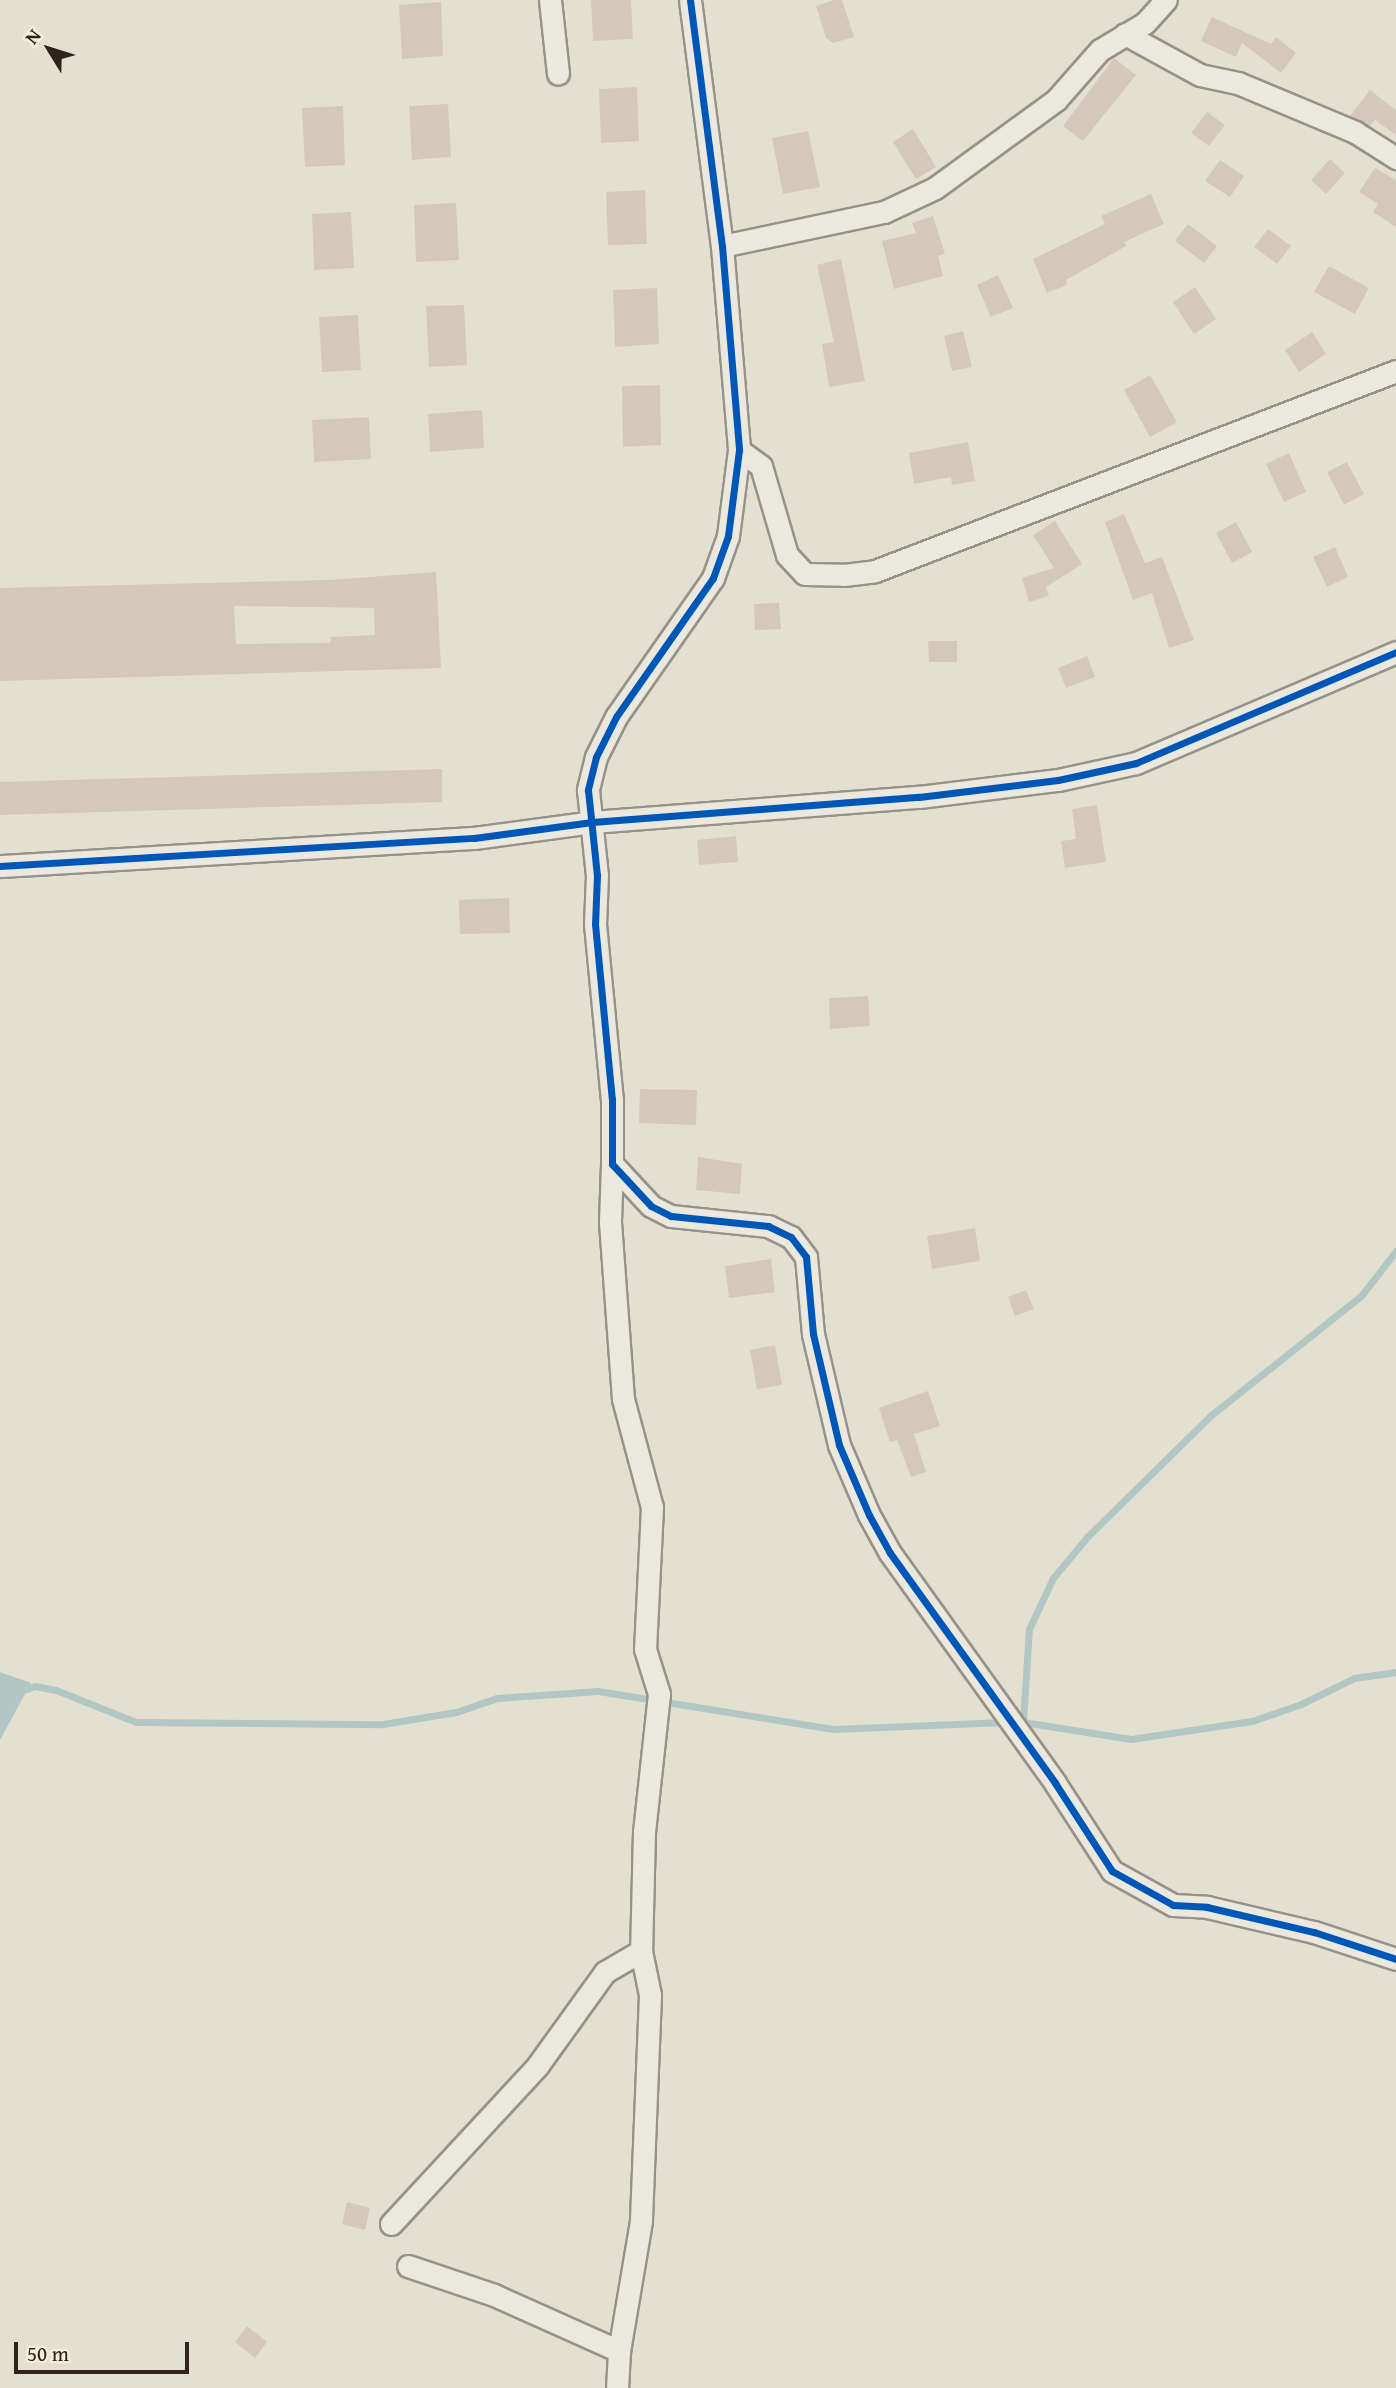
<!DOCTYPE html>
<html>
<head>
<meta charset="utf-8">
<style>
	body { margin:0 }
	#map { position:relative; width:1396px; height:2388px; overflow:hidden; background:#e4e0d1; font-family:"Gentium Book Plus",serif }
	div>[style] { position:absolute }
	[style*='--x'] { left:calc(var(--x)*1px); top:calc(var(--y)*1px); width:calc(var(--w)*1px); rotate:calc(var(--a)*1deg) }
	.water>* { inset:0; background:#b2c7c4 }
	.stream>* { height:7px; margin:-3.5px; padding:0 3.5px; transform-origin:3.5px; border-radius:3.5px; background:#b2c7c4 }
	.building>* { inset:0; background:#d4c8bc }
	.roads { filter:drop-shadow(2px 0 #969288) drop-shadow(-2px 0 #969288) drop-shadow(0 2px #969288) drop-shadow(0 -2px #969288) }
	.minor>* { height:21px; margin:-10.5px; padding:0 10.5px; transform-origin:10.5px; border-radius:10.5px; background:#ebe8e0 }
	.cycleway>* { height:7px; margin:-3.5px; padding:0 3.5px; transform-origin:3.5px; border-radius:3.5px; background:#0057b8 }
	span { translate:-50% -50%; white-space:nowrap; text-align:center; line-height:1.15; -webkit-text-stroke:5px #f3eddc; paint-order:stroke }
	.north { position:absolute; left:14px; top:14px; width:70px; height:70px; -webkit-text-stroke:5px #f3eddc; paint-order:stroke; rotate:308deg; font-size:19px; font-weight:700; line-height:28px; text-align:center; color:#302319 }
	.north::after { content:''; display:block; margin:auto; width:24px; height:32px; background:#302319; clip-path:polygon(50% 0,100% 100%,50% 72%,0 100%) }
	.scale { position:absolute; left:14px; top:2342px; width:175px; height:32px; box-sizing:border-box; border:4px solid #302319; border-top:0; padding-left:9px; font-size:21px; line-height:24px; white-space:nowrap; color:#302319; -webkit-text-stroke:5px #f3eddc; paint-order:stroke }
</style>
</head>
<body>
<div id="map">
	<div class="water">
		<div style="clip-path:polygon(0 1672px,31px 1683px,0 1740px)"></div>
	</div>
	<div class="stream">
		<div style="--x:20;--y:1691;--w:16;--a:-18"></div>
		<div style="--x:35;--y:1686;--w:21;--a:11"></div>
		<div style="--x:56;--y:1690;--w:86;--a:21.8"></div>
		<div style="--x:136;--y:1722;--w:247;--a:0.5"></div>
		<div style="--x:383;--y:1724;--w:74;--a:-9.3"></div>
		<div style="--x:456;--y:1712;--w:43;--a:-18.9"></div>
		<div style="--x:497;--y:1698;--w:101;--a:-4"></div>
		<div style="--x:598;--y:1691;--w:238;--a:9.2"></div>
		<div style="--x:833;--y:1729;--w:172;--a:-2.3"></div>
		<div style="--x:1017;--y:1721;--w:115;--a:9"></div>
		<div style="--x:1131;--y:1739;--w:122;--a:-8.5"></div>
		<div style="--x:1252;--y:1721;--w:52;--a:-19.1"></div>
		<div style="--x:1301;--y:1704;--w:59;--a:-26.1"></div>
		<div style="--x:1354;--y:1678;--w:42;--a:-8.1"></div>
		<div style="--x:1023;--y:1721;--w:92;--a:-86.3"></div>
		<div style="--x:1029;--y:1629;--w:56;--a:-64.8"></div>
		<div style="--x:1053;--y:1578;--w:53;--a:-50.3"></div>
		<div style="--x:1087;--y:1537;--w:173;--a:-44.5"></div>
		<div style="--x:1210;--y:1416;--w:193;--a:-38.5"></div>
		<div style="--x:1361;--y:1296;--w:57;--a:-52.1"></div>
	</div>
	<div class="building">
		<div style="clip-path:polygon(591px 0,631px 0,633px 39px,593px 41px)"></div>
		<div style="clip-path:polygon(834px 0,842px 0,854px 37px,833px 43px,826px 38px,816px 6px)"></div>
		<div style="clip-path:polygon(441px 2px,443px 56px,402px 59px,399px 5px)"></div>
		<div style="clip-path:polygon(1212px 17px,1271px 44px,1276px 37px,1296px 53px,1281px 73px,1242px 43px,1236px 57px,1201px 41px)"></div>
		<div style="clip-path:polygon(1114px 58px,1136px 75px,1083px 141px,1063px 126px)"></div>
		<div style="clip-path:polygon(637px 87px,639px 141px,601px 143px,599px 89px)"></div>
		<div style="clip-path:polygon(1370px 90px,1396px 110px,1396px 135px,1375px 120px,1370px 126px,1350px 116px)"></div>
		<div style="clip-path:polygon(448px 104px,451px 157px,412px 160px,409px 106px)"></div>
		<div style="clip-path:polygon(343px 106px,345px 165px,305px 167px,302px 108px)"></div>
		<div style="clip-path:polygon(1207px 112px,1225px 125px,1209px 146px,1191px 133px)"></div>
		<div style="clip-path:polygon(913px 129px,936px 167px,916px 179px,893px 142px)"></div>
		<div style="clip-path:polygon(808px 131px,820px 187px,783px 194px,772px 138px)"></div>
		<div style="clip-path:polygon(1330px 159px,1345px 173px,1326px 194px,1311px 180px)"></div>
		<div style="clip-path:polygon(1220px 160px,1244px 176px,1230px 197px,1205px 181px)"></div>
		<div style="clip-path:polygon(1375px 168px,1396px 180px,1396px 227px,1373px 212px,1378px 204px,1359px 192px)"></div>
		<div style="clip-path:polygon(645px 190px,647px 244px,608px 245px,606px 192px)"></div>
		<div style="clip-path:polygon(1151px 194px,1164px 224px,1124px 242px,1126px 246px,1066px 280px,1067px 285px,1047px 293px,1033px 259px,1105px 224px,1101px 216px)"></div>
		<div style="clip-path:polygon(456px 203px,459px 260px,416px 262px,414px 205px)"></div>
		<div style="clip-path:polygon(351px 212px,354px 268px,314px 270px,312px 214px)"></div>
		<div style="clip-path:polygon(933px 216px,945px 254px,938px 256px,943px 276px,894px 289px,882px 241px,916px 233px,912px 223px)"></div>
		<div style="clip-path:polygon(1188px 224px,1217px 246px,1204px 263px,1175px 241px)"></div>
		<div style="clip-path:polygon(1268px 229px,1291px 246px,1277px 264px,1254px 247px)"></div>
		<div style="clip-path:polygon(841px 259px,865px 381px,829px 387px,822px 344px,834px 342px,817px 265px)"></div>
		<div style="clip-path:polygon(1329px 266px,1369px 288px,1355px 314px,1314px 292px)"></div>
		<div style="clip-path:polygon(998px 275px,1013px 308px,991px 317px,977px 285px)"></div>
		<div style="clip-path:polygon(1195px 287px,1216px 319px,1194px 334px,1173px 302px)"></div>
		<div style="clip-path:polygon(657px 288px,659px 344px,615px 347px,613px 290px)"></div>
		<div style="clip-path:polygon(464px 305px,467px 365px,429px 367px,426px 306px)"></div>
		<div style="clip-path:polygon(358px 315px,361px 370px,322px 372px,319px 317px)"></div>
		<div style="clip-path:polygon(963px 331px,972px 367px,952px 371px,944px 336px)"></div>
		<div style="clip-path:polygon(1312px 332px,1326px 354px,1299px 372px,1285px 350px)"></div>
		<div style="clip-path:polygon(1150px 375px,1177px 422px,1150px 437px,1124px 390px)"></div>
		<div style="clip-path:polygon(660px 385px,661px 445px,623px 447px,622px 386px)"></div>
		<div style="clip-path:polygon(482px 410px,484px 448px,430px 452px,428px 414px)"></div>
		<div style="clip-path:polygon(369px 417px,371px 459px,314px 462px,312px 420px)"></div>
		<div style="clip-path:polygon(968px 442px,975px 481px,952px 485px,951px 477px,914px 484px,909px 453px)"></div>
		<div style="clip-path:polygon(1289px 453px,1306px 492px,1284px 502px,1266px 464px)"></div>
		<div style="clip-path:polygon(1347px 462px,1364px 494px,1344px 505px,1327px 472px)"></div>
		<div style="clip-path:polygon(1124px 514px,1145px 563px,1162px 557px,1194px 640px,1169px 648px,1152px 593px,1133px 600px,1105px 522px)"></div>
		<div style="clip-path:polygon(1055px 521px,1082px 564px,1046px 587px,1049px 596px,1029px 602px,1022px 578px,1054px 568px,1033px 535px)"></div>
		<div style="clip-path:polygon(1236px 522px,1252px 552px,1232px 563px,1216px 533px)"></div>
		<div style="clip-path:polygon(1335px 547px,1348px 577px,1327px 587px,1313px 557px)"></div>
		<div style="clip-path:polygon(evenodd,436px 572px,441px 668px,0 681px,0 588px,328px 580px,436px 572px,234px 606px,374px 608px,375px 635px,331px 637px,330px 643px,236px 644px,234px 606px)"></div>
		<div style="clip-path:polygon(779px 603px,781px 629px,755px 630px,754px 604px)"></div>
		<div style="clip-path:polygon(928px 641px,957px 641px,957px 662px,929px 662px)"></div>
		<div style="clip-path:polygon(1087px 656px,1095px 677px,1066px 688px,1058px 668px)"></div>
		<div style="clip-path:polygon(442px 769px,442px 802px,0 815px,0 782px)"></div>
		<div style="clip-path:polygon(1097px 805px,1106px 862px,1065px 868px,1061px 841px,1076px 839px,1072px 809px)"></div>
		<div style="clip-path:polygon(736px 836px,738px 862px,699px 865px,697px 840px)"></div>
		<div style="clip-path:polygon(509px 898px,510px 933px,460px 934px,459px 900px)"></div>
		<div style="clip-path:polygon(868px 996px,870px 1026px,830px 1029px,829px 998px)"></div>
		<div style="clip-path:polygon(640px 1089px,697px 1090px,696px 1125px,639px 1123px)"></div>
		<div style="clip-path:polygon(698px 1157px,742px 1164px,740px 1194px,696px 1190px)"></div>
		<div style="clip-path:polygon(975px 1228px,980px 1261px,932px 1269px,927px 1236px)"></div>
		<div style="clip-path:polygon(771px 1259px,775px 1292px,729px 1298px,725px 1266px)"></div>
		<div style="clip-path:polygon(1026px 1290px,1034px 1309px,1015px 1316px,1008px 1297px)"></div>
		<div style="clip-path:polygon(775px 1345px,782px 1385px,757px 1389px,750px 1350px)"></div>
		<div style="clip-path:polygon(928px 1391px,940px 1426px,914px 1434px,926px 1472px,911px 1477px,897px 1440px,890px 1442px,879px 1408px)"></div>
		<div style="clip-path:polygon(347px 2202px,370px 2208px,365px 2230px,342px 2224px)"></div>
		<div style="clip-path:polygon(247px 2326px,267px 2342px,255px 2358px,235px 2342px)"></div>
	</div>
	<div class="roads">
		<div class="minor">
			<div style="--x:550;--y:0;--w:74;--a:83.8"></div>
			<div style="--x:690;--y:0;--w:248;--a:82.6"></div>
			<div style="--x:722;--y:246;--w:205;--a:85.2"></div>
			<div style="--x:739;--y:450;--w:87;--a:97.3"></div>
			<div style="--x:728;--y:536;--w:45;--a:109.7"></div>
			<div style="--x:713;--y:578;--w:169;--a:124.9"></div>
			<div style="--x:616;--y:717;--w:45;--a:116.6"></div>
			<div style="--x:596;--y:757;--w:34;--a:104"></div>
			<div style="--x:588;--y:790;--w:85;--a:84"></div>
			<div style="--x:597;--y:875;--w:49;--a:92.3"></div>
			<div style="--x:595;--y:924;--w:176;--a:84.5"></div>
			<div style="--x:612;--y:1099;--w:65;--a:90"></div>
			<div style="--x:612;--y:1164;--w:57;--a:47.1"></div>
			<div style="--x:651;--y:1206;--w:22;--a:27"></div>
			<div style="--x:671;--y:1216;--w:98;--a:5.9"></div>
			<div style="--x:768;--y:1226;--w:25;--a:26"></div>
			<div style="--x:791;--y:1237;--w:25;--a:53"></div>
			<div style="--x:806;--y:1257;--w:77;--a:84.8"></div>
			<div style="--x:813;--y:1334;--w:114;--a:76.8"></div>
			<div style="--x:839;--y:1445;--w:76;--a:66.8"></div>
			<div style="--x:869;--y:1515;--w:43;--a:61.1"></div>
			<div style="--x:890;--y:1553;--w:283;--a:54.3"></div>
			<div style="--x:1055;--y:1783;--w:105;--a:57.1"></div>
			<div style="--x:1112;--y:1871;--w:70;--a:29.1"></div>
			<div style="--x:1173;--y:1905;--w:34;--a:3"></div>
			<div style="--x:1207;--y:1907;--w:110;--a:13.2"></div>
			<div style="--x:1314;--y:1932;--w:86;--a:18.2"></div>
			<div style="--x:1125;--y:34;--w:85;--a:28.7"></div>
			<div style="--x:1200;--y:75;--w:39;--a:12"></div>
			<div style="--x:1238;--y:83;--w:127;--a:22.7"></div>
			<div style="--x:1355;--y:132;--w:49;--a:32.4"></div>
			<div style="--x:722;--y:246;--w:166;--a:-11.9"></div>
			<div style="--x:884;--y:212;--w:56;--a:-25.2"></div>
			<div style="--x:935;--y:188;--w:150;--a:-36"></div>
			<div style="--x:1056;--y:100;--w:67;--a:-48.7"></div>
			<div style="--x:1100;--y:50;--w:52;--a:-31"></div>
			<div style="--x:1145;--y:23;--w:31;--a:-48"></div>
			<div style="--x:739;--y:450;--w:27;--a:36"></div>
			<div style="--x:761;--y:466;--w:93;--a:73.7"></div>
			<div style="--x:787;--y:555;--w:26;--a:47"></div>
			<div style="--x:805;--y:574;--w:39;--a:1"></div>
			<div style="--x:844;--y:575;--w:31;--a:-7"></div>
			<div style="--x:875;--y:571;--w:558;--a:-21"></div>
			<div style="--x:0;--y:866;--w:475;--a:-3.4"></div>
			<div style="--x:474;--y:838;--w:119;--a:-7.7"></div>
			<div style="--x:592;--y:822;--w:328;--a:-4.4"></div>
			<div style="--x:919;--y:797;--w:140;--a:-7"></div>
			<div style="--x:1058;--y:780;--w:80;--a:-12.3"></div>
			<div style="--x:1136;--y:763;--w:283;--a:-23.1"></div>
			<div style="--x:612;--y:1164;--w:58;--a:92"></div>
			<div style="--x:610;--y:1222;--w:177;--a:85.8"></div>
			<div style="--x:623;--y:1399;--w:112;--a:75"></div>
			<div style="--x:652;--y:1507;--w:142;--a:92.8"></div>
			<div style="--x:645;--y:1649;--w:47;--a:72.7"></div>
			<div style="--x:659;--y:1694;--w:139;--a:96.2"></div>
			<div style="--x:644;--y:1832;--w:119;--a:91.4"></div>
			<div style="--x:641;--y:1951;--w:45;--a:78.4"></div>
			<div style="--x:650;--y:1995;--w:226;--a:92.3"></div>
			<div style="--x:641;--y:2221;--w:132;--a:99.6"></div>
			<div style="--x:619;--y:2351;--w:37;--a:93"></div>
			<div style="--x:391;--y:2224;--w:217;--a:-47.2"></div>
			<div style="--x:538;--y:2065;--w:115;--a:-54.2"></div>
			<div style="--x:605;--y:1972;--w:42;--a:-30.3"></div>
			<div style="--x:408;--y:2266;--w:91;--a:18.6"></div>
			<div style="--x:494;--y:2295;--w:137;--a:24.1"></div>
		</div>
	</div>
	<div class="cycleway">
		<div style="--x:690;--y:0;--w:248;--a:82.6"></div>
		<div style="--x:722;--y:246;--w:205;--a:85.2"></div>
		<div style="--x:739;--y:450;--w:87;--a:97.3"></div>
		<div style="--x:728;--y:536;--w:45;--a:109.7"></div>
		<div style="--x:713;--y:578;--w:169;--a:124.9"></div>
		<div style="--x:616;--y:717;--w:45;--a:116.6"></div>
		<div style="--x:596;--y:757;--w:34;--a:104"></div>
		<div style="--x:588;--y:790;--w:85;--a:84"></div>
		<div style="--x:597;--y:875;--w:49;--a:92.3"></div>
		<div style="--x:595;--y:924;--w:176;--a:84.5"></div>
		<div style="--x:612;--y:1099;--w:65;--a:90"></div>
		<div style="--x:612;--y:1164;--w:57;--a:47.1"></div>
		<div style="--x:651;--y:1206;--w:22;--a:27"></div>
		<div style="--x:671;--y:1216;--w:98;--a:5.9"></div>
		<div style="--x:768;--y:1226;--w:25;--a:26"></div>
		<div style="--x:791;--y:1237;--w:25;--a:53"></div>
		<div style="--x:806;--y:1257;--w:77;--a:84.8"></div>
		<div style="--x:813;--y:1334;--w:114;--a:76.8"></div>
		<div style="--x:839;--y:1445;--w:76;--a:66.8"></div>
		<div style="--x:869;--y:1515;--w:43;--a:61.1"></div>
		<div style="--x:890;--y:1553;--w:283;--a:54.3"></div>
		<div style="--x:1055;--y:1783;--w:105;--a:57.1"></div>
		<div style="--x:1112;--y:1871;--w:70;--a:29.1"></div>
		<div style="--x:1173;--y:1905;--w:34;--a:3"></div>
		<div style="--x:1207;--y:1907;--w:110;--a:13.2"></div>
		<div style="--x:1314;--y:1932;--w:86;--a:18.2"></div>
		<div style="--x:0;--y:866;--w:475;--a:-3.4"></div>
		<div style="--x:474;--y:838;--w:119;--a:-7.7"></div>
		<div style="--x:592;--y:822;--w:328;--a:-4.4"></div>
		<div style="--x:919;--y:797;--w:140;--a:-7"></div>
		<div style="--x:1058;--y:780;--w:80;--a:-12.3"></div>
		<div style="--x:1136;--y:763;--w:283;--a:-23.1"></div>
	</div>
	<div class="north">N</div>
	<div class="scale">50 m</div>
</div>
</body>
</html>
